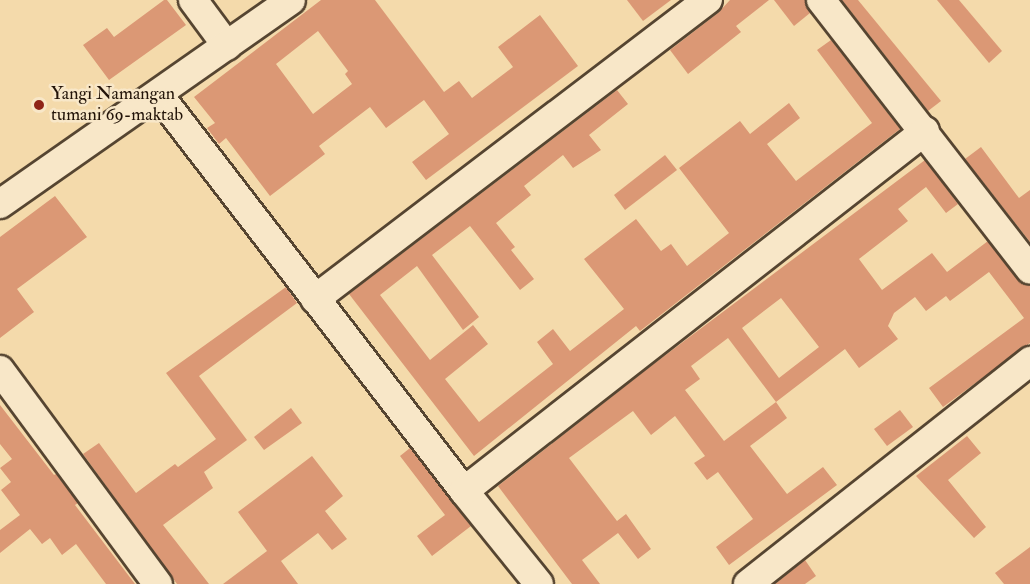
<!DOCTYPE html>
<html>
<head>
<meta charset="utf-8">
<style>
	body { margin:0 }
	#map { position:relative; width:1030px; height:584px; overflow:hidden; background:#f4daab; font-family:"IM FELL Double Pica",serif }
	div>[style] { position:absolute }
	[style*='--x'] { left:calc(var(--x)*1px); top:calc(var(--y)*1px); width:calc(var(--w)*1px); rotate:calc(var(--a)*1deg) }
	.building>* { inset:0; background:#db9875 }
	.roads { filter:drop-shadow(2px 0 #564531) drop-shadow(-2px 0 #564531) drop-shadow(0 2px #564531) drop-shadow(0 -2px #564531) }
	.minor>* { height:28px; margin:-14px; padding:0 14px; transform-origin:14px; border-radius:14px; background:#f8e7c8 }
	.dots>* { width:16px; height:16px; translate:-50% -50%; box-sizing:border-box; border:3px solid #f8e7c8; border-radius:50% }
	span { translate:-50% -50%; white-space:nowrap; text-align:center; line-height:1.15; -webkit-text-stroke:5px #f8e7c8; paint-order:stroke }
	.poi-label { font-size:18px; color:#221308 }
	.left { translate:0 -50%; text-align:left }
</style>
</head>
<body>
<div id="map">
	<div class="building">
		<div style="clip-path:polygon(164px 0,167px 0,186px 25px,109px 80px,83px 45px,107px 28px,114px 37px)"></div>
		<div style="clip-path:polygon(evenodd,321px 0,375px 0,444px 92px,459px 81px,472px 98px,513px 67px,498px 47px,540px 15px,578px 66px,426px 180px,412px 162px,449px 134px,424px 100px,386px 128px,370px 107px,319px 146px,325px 154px,270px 196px,226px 138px,219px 144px,207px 128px,215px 123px,194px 97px,321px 0,318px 31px,348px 71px,345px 74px,352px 84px,313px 114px,276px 64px,318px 31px)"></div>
		<div style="clip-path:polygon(627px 0,671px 0,643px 21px)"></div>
		<div style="clip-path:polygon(730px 0,769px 0,736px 26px,741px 32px,688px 74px,670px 50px,718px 13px)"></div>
		<div style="clip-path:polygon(774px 0,805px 0,810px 13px,794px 26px)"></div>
		<div style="clip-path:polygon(842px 0,858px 0,941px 101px,928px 111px)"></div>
		<div style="clip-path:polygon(937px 0,959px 0,1002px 51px,989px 63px)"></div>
		<div style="clip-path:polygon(831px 40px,900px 129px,640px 331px,636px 326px,474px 456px,349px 294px,617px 90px,628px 104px,589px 135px,601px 150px,573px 168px,563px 155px,524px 186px,531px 195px,496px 223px,515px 247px,511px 250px,534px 279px,520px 290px,470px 226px,432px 255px,479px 317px,463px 330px,417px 266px,380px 295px,430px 360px,473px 325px,488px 344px,445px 379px,479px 422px,553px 364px,537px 342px,553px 329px,570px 351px,624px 309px,584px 259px,636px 219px,661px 251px,671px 244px,687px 266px,729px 233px,679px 168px,740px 121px,750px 134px,789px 103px,800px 118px,767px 144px,796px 181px,872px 123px,817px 50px)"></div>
		<div style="clip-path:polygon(981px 147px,1019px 198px,1030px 190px,1030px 242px,965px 159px)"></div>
		<div style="clip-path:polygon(665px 155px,677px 170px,625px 210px,614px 195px)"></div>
		<div style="clip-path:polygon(evenodd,925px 160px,958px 204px,946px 213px,926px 187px,898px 209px,908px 221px,859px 259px,882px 290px,932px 253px,947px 272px,988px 241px,1017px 279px,1030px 285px,1030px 343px,943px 407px,929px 388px,1024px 318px,989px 272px,950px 301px,946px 296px,926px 311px,915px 297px,894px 313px,888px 326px,898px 339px,859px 368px,845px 349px,776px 402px,787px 418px,750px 446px,787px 494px,823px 467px,837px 485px,729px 565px,716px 547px,753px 519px,718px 472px,707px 480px,694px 463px,705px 456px,675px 416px,651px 435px,633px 411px,569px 458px,617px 521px,626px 514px,651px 549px,638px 559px,618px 533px,582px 560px,600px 584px,572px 584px,498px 486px,647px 369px,925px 160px,781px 298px,819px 347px,779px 378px,742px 328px,781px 298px,925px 160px,728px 338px,776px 402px,724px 441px,685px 390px,700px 379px,691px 366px,728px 338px)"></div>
		<div style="clip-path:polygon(55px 196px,87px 237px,17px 289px,34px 312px,0 338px,0 237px)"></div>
		<div style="clip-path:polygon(286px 287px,297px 303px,199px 376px,247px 440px,204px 472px,213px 488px,163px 525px,209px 584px,177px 584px,83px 454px,99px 443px,136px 493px,175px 464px,178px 467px,216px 439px,166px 373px)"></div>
		<div style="clip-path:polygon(0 405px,54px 475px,56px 474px,78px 503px,75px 505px,135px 584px,106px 584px,76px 544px,62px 555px,50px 538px,42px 544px,30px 529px,0 553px,0 530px,20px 515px,1px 490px,11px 482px,0 468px,12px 459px,0 444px)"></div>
		<div style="clip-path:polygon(291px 408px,302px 423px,264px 450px,254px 437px)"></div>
		<div style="clip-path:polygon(900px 410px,913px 427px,887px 446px,874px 429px)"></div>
		<div style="clip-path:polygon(967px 436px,981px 453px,948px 480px,986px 527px,974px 538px,916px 476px)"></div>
		<div style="clip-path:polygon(410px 448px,471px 526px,432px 556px,417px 536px,445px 515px,400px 456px)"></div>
		<div style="clip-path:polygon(312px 456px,343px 496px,325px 511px,347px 539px,332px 550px,318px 533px,281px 561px,298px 584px,223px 584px,267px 551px,238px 512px)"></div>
		<div style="clip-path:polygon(1030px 547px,1030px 584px,1004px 584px,995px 573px)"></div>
		<div style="clip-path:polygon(805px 560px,816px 576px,805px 584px,775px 584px)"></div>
	</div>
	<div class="roads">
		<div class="minor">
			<div style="--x:193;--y:0;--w:57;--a:53.5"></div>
			<div style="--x:821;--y:0;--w:341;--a:52.2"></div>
			<div style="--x:158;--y:94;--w:501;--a:52.38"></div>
			<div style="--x:464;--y:491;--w:119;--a:51.1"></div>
			<div style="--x:0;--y:204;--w:355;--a:-35"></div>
			<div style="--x:315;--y:299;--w:494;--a:-37.3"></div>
			<div style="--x:0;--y:370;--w:266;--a:53.6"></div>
			<div style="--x:464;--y:491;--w:585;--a:-37.99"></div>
			<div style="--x:748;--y:584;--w:360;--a:-38.3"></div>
		</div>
	</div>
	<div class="dots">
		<div style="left:39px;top:105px;background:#8f2418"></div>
	</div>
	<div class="poi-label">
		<span class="left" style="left:51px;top:105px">Yangi Namangan<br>tumani 69-maktab</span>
	</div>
</div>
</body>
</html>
